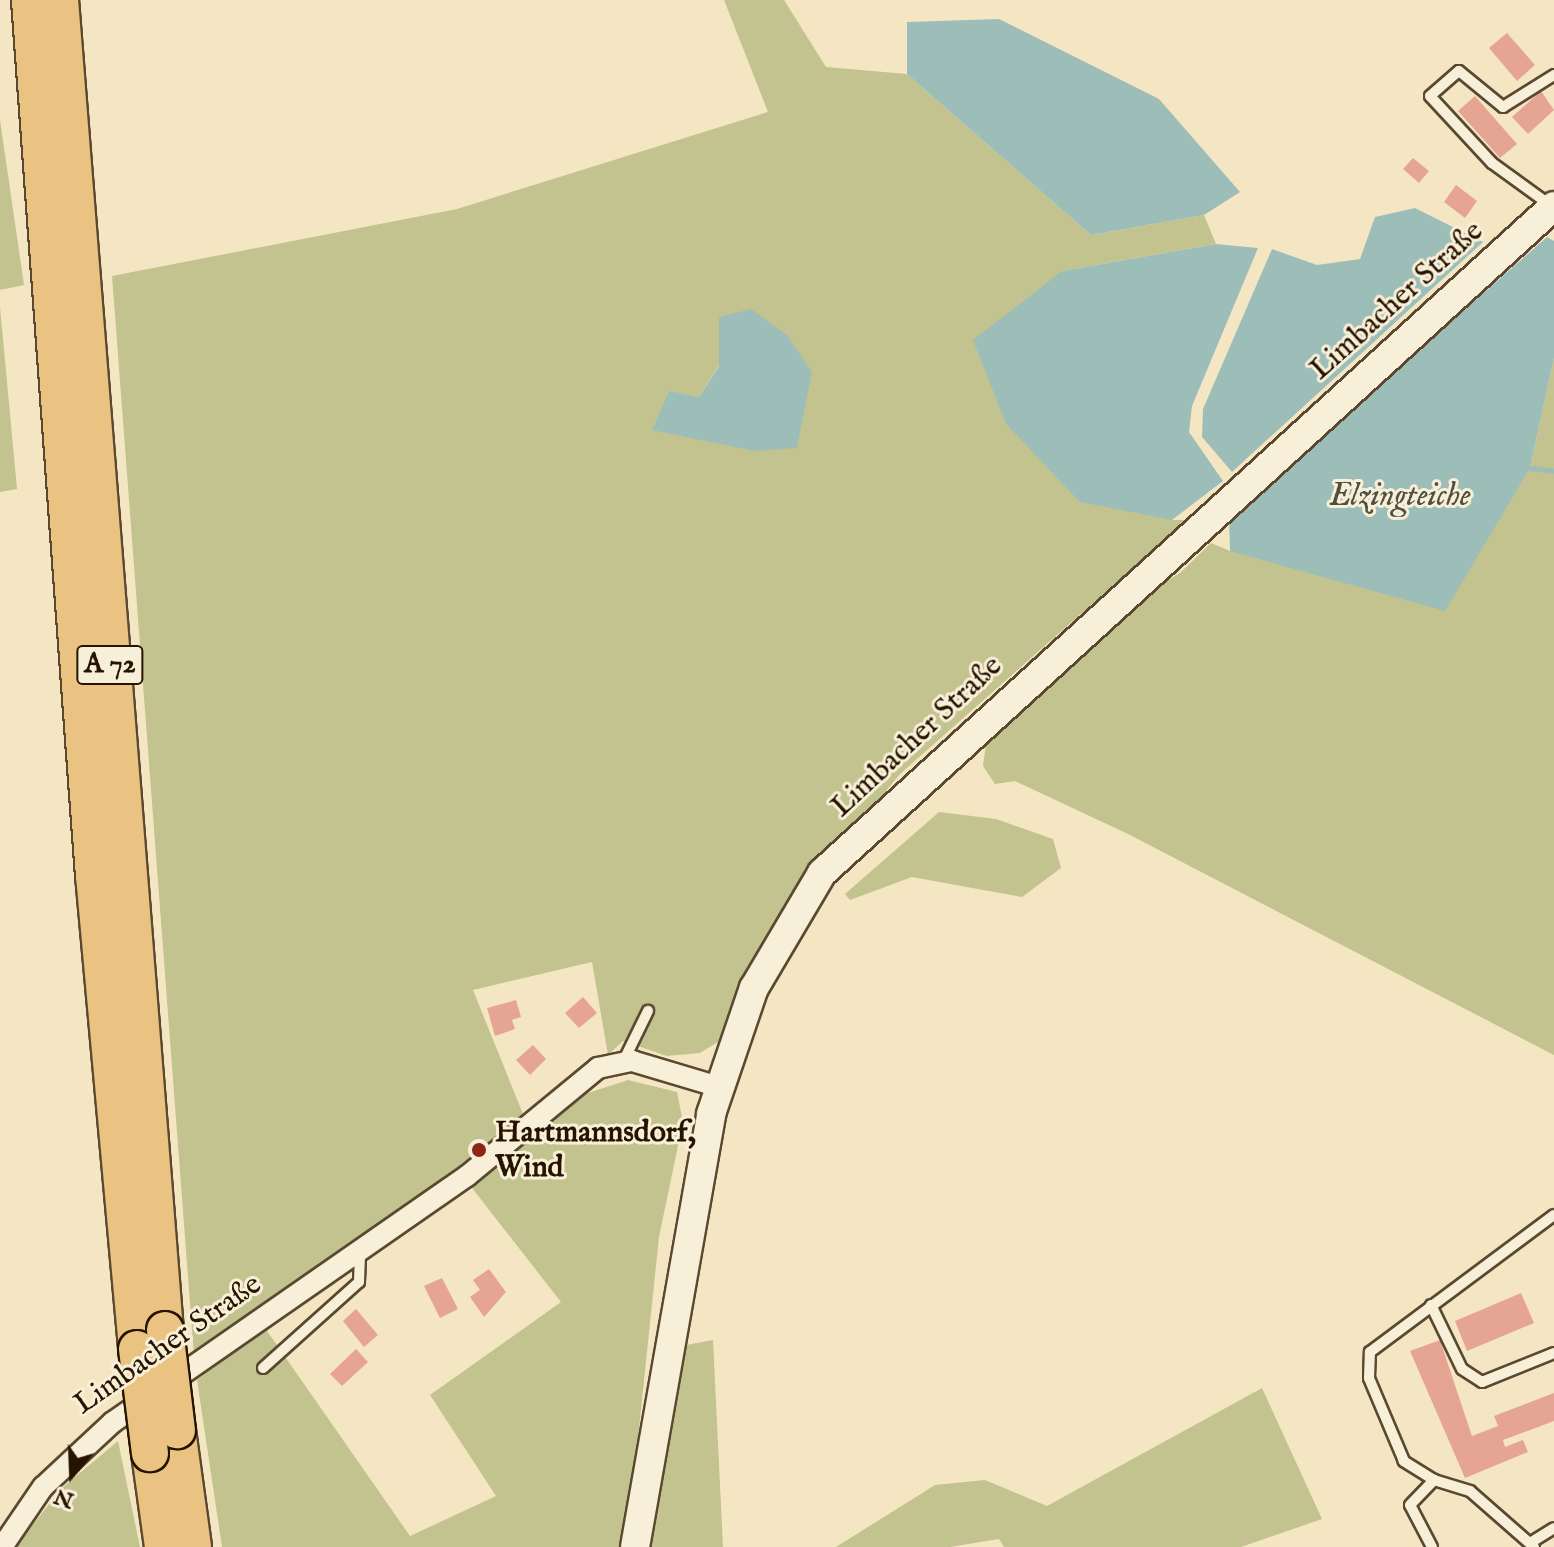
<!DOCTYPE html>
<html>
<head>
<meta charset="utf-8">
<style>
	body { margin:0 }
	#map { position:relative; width:1554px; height:1547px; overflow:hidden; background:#f5e6c3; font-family:"IM FELL English",serif }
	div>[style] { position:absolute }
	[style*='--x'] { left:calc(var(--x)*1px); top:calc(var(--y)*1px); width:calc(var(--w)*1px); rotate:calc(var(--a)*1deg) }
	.green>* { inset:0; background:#c2c38f }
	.water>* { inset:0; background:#9dbeb8 }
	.stream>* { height:5px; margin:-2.5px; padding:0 2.5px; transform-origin:2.5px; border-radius:2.5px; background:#9dbeb8 }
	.building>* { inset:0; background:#e6a592 }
	.roads { filter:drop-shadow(2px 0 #5a4831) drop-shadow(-2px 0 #5a4831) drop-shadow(0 2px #5a4831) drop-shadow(0 -2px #5a4831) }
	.lane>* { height:10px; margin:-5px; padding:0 5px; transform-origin:5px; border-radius:5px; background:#f8efd8 }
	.street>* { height:20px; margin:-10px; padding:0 10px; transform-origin:10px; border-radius:10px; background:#f8efd8 }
	.secondary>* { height:28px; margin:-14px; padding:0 14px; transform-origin:14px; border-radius:14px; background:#f8efd8 }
	.highway>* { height:36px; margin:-18px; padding:0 18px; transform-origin:18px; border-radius:18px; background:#eac382 }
	.bridges { filter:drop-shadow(2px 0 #261300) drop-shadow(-2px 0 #261300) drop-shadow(0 2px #261300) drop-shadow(0 -2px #261300) }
	.highway-bridge>* { height:36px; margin:-18px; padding:0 18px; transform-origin:18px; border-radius:18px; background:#eac382 }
	.dots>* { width:22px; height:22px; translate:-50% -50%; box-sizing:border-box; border:4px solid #f8efd8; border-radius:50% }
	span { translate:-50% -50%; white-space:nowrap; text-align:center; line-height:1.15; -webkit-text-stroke:6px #f8efd8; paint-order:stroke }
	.shield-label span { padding:2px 6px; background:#f8efd8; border:2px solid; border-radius:6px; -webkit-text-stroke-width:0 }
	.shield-label { font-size:28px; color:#261300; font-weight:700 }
	.street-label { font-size:30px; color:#261300 }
	.poi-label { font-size:30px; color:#261300; font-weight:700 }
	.left { translate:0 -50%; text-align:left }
	.water-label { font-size:32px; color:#504f40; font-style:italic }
	.north { position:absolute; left:32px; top:1435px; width:80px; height:80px; -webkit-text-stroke:6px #f8efd8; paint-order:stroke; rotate:199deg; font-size:22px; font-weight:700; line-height:32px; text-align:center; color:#261300 }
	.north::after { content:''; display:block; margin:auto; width:28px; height:36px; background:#261300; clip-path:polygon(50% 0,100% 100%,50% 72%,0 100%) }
</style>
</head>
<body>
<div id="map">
	<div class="green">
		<div style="clip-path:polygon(evenodd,724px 0,784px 0,826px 67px,907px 74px,1091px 235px,1204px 215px,1216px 244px,1062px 271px,1172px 520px,1187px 520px,900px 774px,769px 932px,721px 1040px,700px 1053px,667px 1056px,623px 1041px,608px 1055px,592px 962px,473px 990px,523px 1114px,413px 1203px,194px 1356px,112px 276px,457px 209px,768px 112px,724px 0,719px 317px,755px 451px,669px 392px,699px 397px,719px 365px,719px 317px)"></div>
		<div style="clip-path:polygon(0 120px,24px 285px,0 290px)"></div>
		<div style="clip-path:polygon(0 307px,17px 489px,0 492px)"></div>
		<div style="clip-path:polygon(1554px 358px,1554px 1055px,1128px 834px,1015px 781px,995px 784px,983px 766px,986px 744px,1130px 602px,1180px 573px,1211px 543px,1230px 551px,1530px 468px)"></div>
		<div style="clip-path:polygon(939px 812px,996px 819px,1053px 839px,1061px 868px,1022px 897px,912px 877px,850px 900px,845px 894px)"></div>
		<div style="clip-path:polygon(628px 1080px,677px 1092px,683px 1122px,659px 1237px,631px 1505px,618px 1547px,222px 1547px,197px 1380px,265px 1328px,410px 1536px,496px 1496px,430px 1395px,561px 1302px,472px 1188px,582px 1095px)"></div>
		<div style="clip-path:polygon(713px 1340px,723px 1547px,649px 1547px,686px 1345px)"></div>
		<div style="clip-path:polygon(1262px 1388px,1322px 1519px,1241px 1547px,1004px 1547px,999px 1539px,950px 1547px,836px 1547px,935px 1485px,985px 1480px,1047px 1506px)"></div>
		<div style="clip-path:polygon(118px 1441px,140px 1547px,15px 1547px,62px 1488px)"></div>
	</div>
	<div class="water">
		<div style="clip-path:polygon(999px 19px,1159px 99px,1240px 192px,1204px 215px,1091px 235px,907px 74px,907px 22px)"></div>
		<div style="clip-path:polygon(1415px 208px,1483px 242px,1232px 472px,1202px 437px,1203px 409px,1272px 249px,1317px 265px,1360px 259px,1375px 217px)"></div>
		<div style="clip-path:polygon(1547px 237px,1554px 241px,1554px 358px,1530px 468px,1445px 611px,1230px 551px,1229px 518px)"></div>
		<div style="clip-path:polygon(1216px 244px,1258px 248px,1192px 406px,1189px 432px,1223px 481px,1172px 520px,1080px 502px,1006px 424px,973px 340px,1062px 271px)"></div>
		<div style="clip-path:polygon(751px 309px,787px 335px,812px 372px,797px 448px,755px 451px,652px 430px,669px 391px,699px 397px,719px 366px,719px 317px)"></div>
	</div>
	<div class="stream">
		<div style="--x:1530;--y:468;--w:24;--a:7"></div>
	</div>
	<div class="building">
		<div style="clip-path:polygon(1507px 33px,1535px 65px,1517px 81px,1489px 48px)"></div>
		<div style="clip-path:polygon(1541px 91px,1554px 110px,1528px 134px,1512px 117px)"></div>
		<div style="clip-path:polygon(1475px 96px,1517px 144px,1500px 158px,1458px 111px)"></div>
		<div style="clip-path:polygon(1413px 158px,1429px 171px,1419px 183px,1403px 169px)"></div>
		<div style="clip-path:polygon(1456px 185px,1477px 201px,1465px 218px,1444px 202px)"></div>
		<div style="clip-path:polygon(583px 997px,597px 1013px,579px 1028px,565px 1013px)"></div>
		<div style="clip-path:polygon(516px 1000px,521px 1017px,512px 1020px,515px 1029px,495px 1036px,487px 1008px)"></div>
		<div style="clip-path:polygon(533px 1045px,546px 1059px,530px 1075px,516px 1060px)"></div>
		<div style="clip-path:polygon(489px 1269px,506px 1292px,484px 1317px,470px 1297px,480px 1290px,473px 1280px)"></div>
		<div style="clip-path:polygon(442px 1278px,458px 1309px,440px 1318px,424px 1286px)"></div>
		<div style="clip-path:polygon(1521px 1293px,1534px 1323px,1467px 1351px,1455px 1321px)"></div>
		<div style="clip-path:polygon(356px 1309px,378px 1335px,364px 1347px,343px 1321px)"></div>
		<div style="clip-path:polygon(1440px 1340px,1472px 1436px,1498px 1426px,1494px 1416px,1554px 1393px,1554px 1421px,1503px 1440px,1505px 1447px,1523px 1440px,1528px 1452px,1465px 1478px,1410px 1351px)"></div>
		<div style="clip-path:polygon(356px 1349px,368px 1362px,342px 1386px,330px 1374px)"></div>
	</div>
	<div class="roads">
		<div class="lane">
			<div style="--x:1550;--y:205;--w:72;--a:-144.1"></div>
			<div style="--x:1492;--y:163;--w:91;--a:-132.8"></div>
			<div style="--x:1430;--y:96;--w:38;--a:-41"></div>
			<div style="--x:1459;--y:71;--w:57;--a:39.3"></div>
			<div style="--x:1503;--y:107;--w:60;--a:-32.1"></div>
			<div style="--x:623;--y:1062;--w:57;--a:-63.9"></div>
			<div style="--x:1431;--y:1305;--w:71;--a:64.2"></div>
			<div style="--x:1462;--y:1369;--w:24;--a:33"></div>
			<div style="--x:1482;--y:1382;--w:78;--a:-21.9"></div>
			<div style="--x:263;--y:1368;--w:129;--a:-41.9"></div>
			<div style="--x:359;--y:1282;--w:30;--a:-88"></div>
			<div style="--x:1434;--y:1480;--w:36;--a:-148"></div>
			<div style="--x:1404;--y:1461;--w:90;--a:-112.9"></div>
			<div style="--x:1369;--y:1378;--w:26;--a:-88"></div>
			<div style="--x:1370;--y:1352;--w:229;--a:-36.7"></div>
			<div style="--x:1530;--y:1543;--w:28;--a:-32"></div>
			<div style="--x:1432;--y:1547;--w:47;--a:-117.6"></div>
			<div style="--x:1410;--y:1505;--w:35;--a:-46"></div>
			<div style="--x:1434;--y:1480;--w:38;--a:17"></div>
			<div style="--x:1470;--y:1491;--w:85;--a:41.2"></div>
		</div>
		<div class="street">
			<div style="--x:2;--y:1547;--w:73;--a:-55.7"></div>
			<div style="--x:43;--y:1487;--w:96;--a:-42.9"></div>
			<div style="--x:113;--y:1422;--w:431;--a:-34.8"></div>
			<div style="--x:467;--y:1176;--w:170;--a:-39.5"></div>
			<div style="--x:598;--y:1068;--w:35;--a:-12"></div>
			<div style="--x:632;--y:1061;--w:91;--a:16.6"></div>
		</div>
		<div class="secondary">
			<div style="--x:635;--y:1547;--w:440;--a:-80"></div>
			<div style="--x:711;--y:1114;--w:133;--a:-71.2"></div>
			<div style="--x:754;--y:988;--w:134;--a:-59.4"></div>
			<div style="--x:822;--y:873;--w:990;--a:-42.34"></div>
		</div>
		<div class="highway">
			<div style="--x:30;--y:0;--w:877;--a:85.82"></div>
			<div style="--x:94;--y:875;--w:476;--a:84.8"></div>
			<div style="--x:60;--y:0;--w:1334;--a:85.49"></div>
			<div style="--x:177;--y:1430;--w:118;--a:82.2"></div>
			<div style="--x:150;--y:1453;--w:95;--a:82.1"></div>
		</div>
	</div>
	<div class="bridges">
		<div class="highway-bridge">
			<div style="--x:165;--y:1330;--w:101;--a:83.2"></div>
			<div style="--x:137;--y:1349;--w:105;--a:82.9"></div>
		</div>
	</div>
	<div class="dots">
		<div style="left:479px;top:1150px;background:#8f2418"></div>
	</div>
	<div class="shield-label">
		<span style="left:110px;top:665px">A 72</span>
	</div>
	<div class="street-label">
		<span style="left:1397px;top:301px;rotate:-42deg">Limbacher Straße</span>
		<span style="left:917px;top:737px;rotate:-43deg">Limbacher Straße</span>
		<span style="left:168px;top:1345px;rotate:-35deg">Limbacher Straße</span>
	</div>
	<div class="poi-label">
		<span class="left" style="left:495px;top:1150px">Hartmannsdorf,<br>Wind</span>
	</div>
	<div class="water-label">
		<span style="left:1400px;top:497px">Elzingteiche</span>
	</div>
	<div class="north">N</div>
</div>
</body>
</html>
